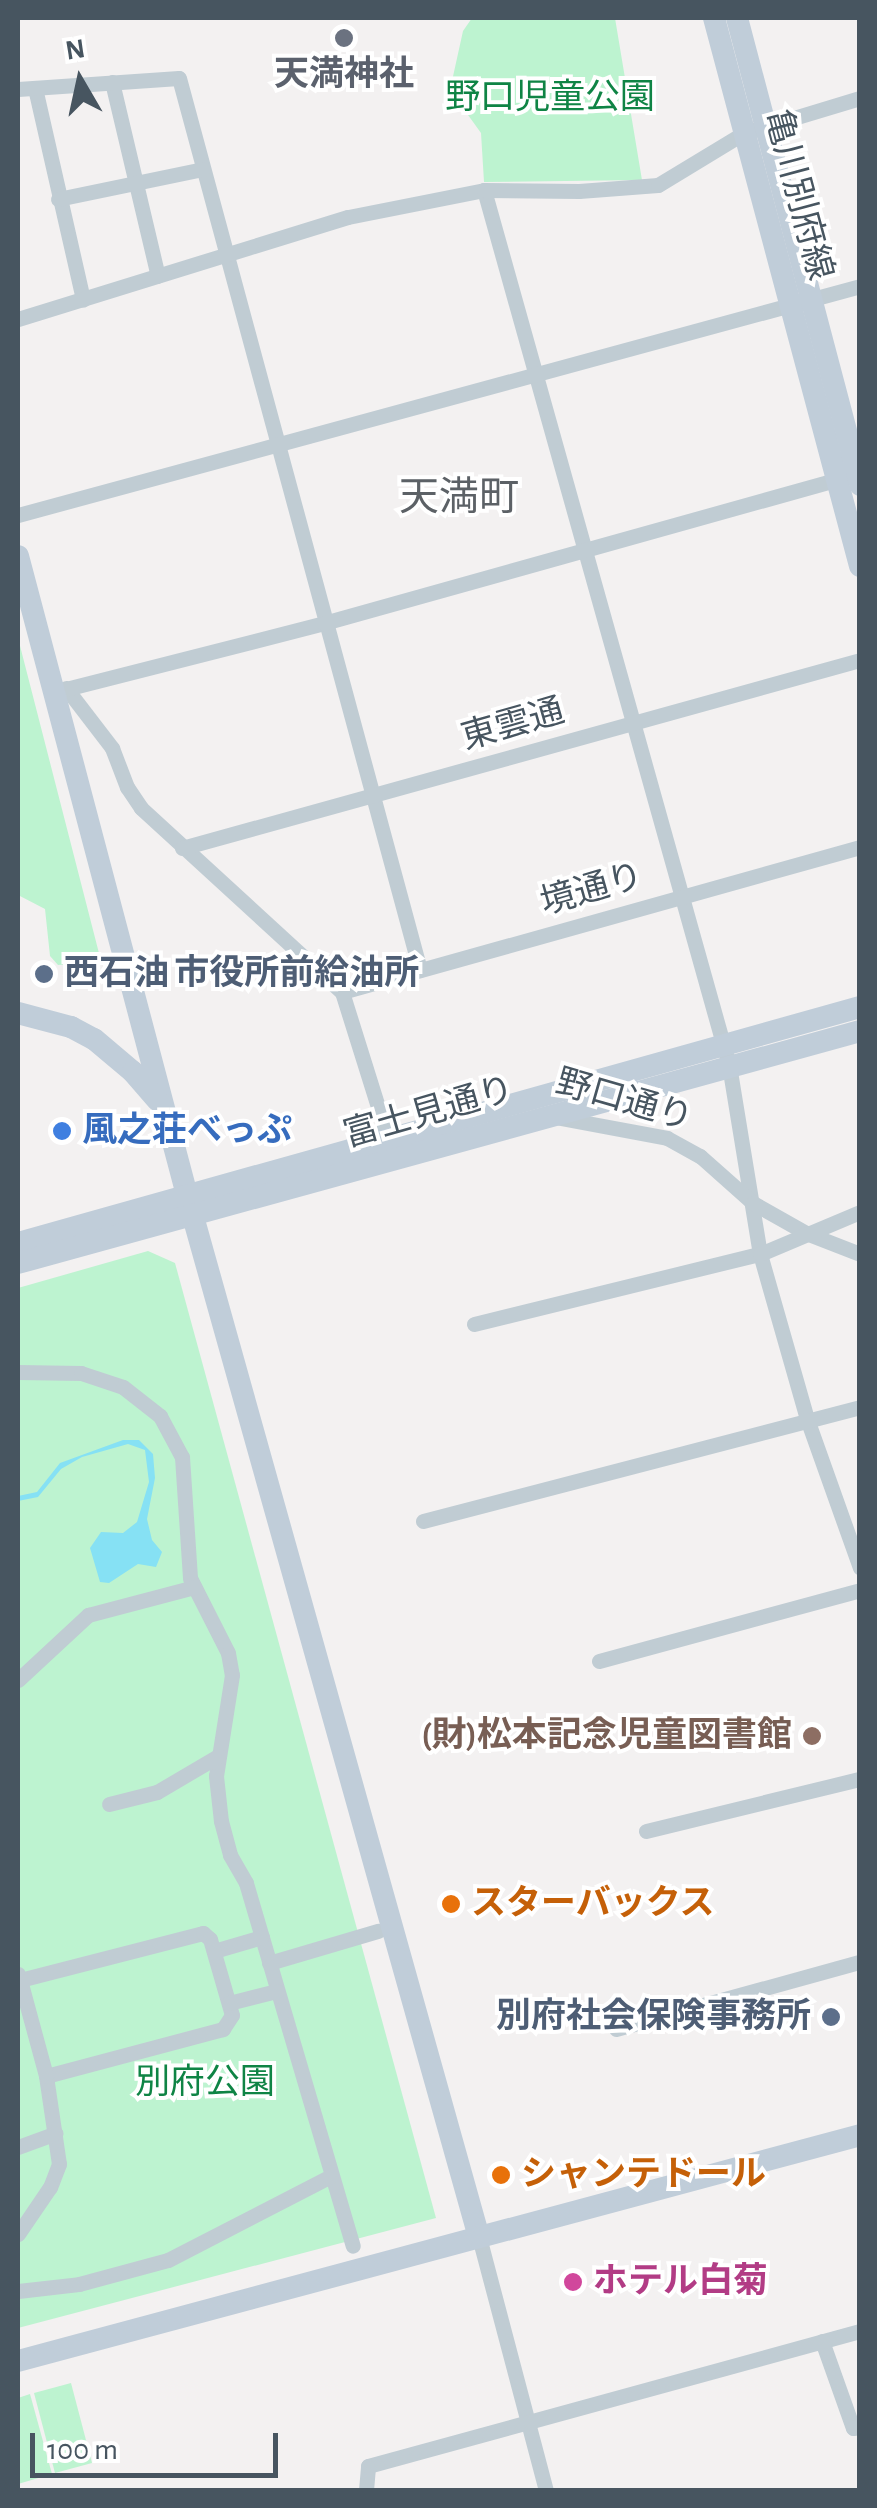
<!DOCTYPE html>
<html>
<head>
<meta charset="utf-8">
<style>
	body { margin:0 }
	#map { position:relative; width:877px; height:2508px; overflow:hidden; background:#f3f1f1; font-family:"Alegreya Sans","Noto Sans JP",sans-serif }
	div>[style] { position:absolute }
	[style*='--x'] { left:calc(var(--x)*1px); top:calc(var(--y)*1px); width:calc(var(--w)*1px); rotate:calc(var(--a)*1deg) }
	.green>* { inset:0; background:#bdf3d0 }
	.water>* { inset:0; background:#86e1f4 }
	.street>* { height:15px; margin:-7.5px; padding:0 7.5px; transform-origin:7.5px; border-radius:7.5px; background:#c0ccd3 }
	.secondary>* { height:22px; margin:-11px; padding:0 11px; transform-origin:11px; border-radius:11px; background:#c0cdd9 }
	.dots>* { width:28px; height:28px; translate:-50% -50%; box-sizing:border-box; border:5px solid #fff; border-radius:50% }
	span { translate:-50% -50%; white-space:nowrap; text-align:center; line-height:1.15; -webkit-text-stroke:8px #fff; paint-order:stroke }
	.worship-label { font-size:35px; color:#5b616d; font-weight:700 }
	.park-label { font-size:35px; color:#0f8445 }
	.street-label { font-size:35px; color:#475560 }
	.service-label { font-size:35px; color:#4e5e75; font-weight:700 }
	.left { translate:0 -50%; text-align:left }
	.right { translate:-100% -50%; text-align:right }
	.shop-label { font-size:35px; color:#366cbe; font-weight:700 }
	.education-label { font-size:35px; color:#785e54; font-weight:700 }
	.food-label { font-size:35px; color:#c56008; font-weight:700 }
	.hotel-label { font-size:35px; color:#b23c85; font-weight:700 }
	.quarter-label { font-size:40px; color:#5c6166 }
	.frame { position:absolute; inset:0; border:20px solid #475560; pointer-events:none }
	.north { position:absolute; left:30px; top:30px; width:100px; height:100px; -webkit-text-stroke:8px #fff; paint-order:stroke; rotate:351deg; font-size:28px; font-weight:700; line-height:40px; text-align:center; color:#475560 }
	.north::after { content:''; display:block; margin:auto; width:35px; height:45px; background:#475560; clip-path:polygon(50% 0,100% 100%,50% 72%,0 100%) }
	.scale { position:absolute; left:30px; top:2433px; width:248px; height:45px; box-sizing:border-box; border:5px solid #475560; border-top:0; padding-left:12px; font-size:30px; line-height:35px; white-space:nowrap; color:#475560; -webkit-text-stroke:8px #fff; paint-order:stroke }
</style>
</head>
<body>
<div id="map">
	<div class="green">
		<div style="clip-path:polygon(472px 18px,615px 18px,642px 180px,484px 182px,481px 133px,450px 90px,463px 31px)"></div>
		<div style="clip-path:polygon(18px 638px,101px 961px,58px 965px,50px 956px,45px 909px,18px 895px)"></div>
		<div style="clip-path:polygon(148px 1251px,175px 1263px,436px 2218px,18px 2328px,18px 1288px)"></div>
		<div style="clip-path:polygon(71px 2383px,92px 2463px,55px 2473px,34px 2393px)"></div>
		<div style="clip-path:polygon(30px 2394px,52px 2474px,18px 2484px,18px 2398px)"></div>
	</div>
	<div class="water">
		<div style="clip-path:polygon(123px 1440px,139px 1440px,153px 1454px,155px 1478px,147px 1519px,152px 1540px,162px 1552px,156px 1567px,138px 1564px,109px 1583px,100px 1582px,90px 1548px,101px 1532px,123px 1533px,137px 1522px,149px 1482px,145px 1450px,128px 1444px,82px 1457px,61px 1469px,38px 1497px,18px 1501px,18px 1496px,37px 1492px,60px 1463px)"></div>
	</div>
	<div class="street">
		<div style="--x:112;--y:82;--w:199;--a:76.7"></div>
		<div style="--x:35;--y:88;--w:217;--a:77.2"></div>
		<div style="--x:18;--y:89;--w:161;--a:-3.9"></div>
		<div style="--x:179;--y:78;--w:924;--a:74.88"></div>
		<div style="--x:484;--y:190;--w:909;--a:74.36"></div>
		<div style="--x:729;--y:1065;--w:192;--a:80.7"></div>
		<div style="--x:760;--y:1254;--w:172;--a:74.1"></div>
		<div style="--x:807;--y:1419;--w:158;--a:70.4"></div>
		<div style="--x:58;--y:199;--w:148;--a:-11.7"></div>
		<div style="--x:18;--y:319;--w:345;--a:-17.2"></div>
		<div style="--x:348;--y:217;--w:139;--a:-11.2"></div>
		<div style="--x:484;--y:190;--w:95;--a:0.6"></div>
		<div style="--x:579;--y:191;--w:79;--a:-4.3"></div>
		<div style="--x:658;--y:185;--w:100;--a:-31.2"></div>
		<div style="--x:744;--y:133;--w:121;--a:-16.8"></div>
		<div style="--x:18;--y:515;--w:873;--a:-15.21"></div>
		<div style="--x:66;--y:688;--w:76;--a:52.5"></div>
		<div style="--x:112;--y:748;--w:42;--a:69"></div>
		<div style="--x:127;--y:787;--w:25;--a:56"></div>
		<div style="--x:141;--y:808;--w:273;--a:42.5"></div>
		<div style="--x:342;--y:992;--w:160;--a:72.6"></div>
		<div style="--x:54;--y:692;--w:279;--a:-14.3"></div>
		<div style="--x:324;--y:623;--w:542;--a:-15.63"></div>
		<div style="--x:182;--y:848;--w:704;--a:-15.5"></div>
		<div style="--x:342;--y:992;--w:538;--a:-15.64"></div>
		<div style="--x:555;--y:1117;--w:114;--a:10.6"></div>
		<div style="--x:667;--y:1138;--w:38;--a:29"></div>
		<div style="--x:700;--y:1156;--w:71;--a:41.6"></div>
		<div style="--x:753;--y:1203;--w:61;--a:29.5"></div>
		<div style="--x:806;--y:1233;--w:58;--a:21.3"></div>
		<div style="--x:474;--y:1324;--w:294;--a:-13.8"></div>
		<div style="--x:760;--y:1254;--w:108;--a:-22.8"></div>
		<div style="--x:18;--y:1372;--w:63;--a:0.9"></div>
		<div style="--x:81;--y:1373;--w:44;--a:18.4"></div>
		<div style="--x:123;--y:1387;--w:47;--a:38.1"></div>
		<div style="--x:160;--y:1416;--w:47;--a:61.8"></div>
		<div style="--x:182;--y:1457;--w:121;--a:86.2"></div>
		<div style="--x:190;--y:1578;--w:84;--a:63.1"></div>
		<div style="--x:228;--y:1653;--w:22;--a:80"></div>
		<div style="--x:232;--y:1675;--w:102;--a:99"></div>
		<div style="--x:216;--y:1776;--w:45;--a:83.7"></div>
		<div style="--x:221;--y:1821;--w:35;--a:75"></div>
		<div style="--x:230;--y:1855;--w:32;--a:60"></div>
		<div style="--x:246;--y:1883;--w:378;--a:73.6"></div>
		<div style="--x:423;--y:1521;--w:452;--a:-14.6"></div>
		<div style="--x:599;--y:1661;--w:270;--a:-15.2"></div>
		<div style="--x:18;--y:1680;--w:96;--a:-42.9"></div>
		<div style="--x:88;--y:1615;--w:110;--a:-14.8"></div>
		<div style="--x:109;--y:1804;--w:49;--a:-14"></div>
		<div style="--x:157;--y:1792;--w:71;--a:-30.5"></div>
		<div style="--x:646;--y:1831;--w:220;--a:-13.7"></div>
		<div style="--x:214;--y:1951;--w:50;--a:-16.3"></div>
		<div style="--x:269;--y:1963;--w:114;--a:-16.4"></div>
		<div style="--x:18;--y:1974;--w:6;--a:72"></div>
		<div style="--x:20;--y:1980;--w:189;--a:-14.4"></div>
		<div style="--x:203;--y:1933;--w:9;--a:41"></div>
		<div style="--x:210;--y:1939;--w:79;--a:73.9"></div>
		<div style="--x:232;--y:2015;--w:17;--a:123"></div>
		<div style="--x:223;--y:2029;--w:183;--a:165.1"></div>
		<div style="--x:46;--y:2076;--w:89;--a:81.6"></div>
		<div style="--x:59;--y:2164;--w:25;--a:111"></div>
		<div style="--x:50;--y:2187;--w:57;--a:124.2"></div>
		<div style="--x:20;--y:1980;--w:99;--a:74.8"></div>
		<div style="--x:229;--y:2003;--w:49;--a:-14.3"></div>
		<div style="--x:616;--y:2029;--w:253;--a:-15.4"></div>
		<div style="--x:18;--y:2147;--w:40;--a:-20.2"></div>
		<div style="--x:479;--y:2237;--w:262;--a:75.2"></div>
		<div style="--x:18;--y:2291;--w:61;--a:-6.5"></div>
		<div style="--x:79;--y:2284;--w:92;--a:-15.1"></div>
		<div style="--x:168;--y:2260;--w:183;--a:-27.3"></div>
		<div style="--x:822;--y:2341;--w:92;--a:70.4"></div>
		<div style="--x:853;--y:2428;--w:7;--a:-8"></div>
		<div style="--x:366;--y:2490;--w:24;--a:-85"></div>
		<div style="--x:368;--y:2466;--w:510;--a:-15.34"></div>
	</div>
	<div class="secondary">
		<div style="--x:714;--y:18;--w:567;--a:75.08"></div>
		<div style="--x:737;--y:18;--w:483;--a:75.2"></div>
		<div style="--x:18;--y:556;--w:661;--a:75.19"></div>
		<div style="--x:187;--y:1195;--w:1082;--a:74.35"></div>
		<div style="--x:18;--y:1013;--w:55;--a:14.8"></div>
		<div style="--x:71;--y:1027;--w:26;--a:28"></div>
		<div style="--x:94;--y:1039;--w:51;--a:40.2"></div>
		<div style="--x:133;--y:1072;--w:37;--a:49"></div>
		<div style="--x:18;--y:1243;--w:874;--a:-15.66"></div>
		<div style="--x:18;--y:1263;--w:873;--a:-15.4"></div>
		<div style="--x:18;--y:2361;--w:872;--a:-15.02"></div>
	</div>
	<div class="dots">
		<div style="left:344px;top:38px;background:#6b7280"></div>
		<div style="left:44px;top:974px;background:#5c6f8a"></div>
		<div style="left:62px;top:1131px;background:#3f7fe0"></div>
		<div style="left:812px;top:1736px;background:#8d6e63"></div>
		<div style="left:451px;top:1904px;background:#e8710a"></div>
		<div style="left:831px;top:2017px;background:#5c6f8a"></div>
		<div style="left:501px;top:2175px;background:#e8710a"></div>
		<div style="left:573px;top:2282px;background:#d1479c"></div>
	</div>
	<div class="worship-label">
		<span style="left:344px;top:75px">天満神社</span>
	</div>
	<div class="park-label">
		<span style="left:550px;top:98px">野口児童公園</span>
		<span style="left:205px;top:2083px">別府公園</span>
	</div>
	<div class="street-label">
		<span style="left:798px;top:195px;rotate:75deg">亀川別府線</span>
		<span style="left:513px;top:725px;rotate:-16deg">東雲通</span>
		<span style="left:592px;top:890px;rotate:-16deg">境通り</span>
		<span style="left:624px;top:1101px;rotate:16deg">野口通り</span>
		<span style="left:429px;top:1113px;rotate:-16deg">富士見通り</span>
	</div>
	<div class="service-label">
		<span class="left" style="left:64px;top:974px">西石油 市役所前給油所</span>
		<span class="right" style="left:811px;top:2017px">別府社会保険事務所</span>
	</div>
	<div class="shop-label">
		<span class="left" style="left:82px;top:1131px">風之荘べっぷ</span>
	</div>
	<div class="education-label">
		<span class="right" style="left:792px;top:1736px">(財)松本記念児童図書館</span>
	</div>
	<div class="food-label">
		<span class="left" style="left:471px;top:1904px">スターバックス</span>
		<span class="left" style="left:521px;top:2175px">シャンテドール</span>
	</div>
	<div class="hotel-label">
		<span class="left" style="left:593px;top:2282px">ホテル白菊</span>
	</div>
	<div class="quarter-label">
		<span style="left:459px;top:498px">天満町</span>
	</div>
	<div class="frame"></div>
	<div class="north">N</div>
	<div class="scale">100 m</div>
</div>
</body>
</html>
